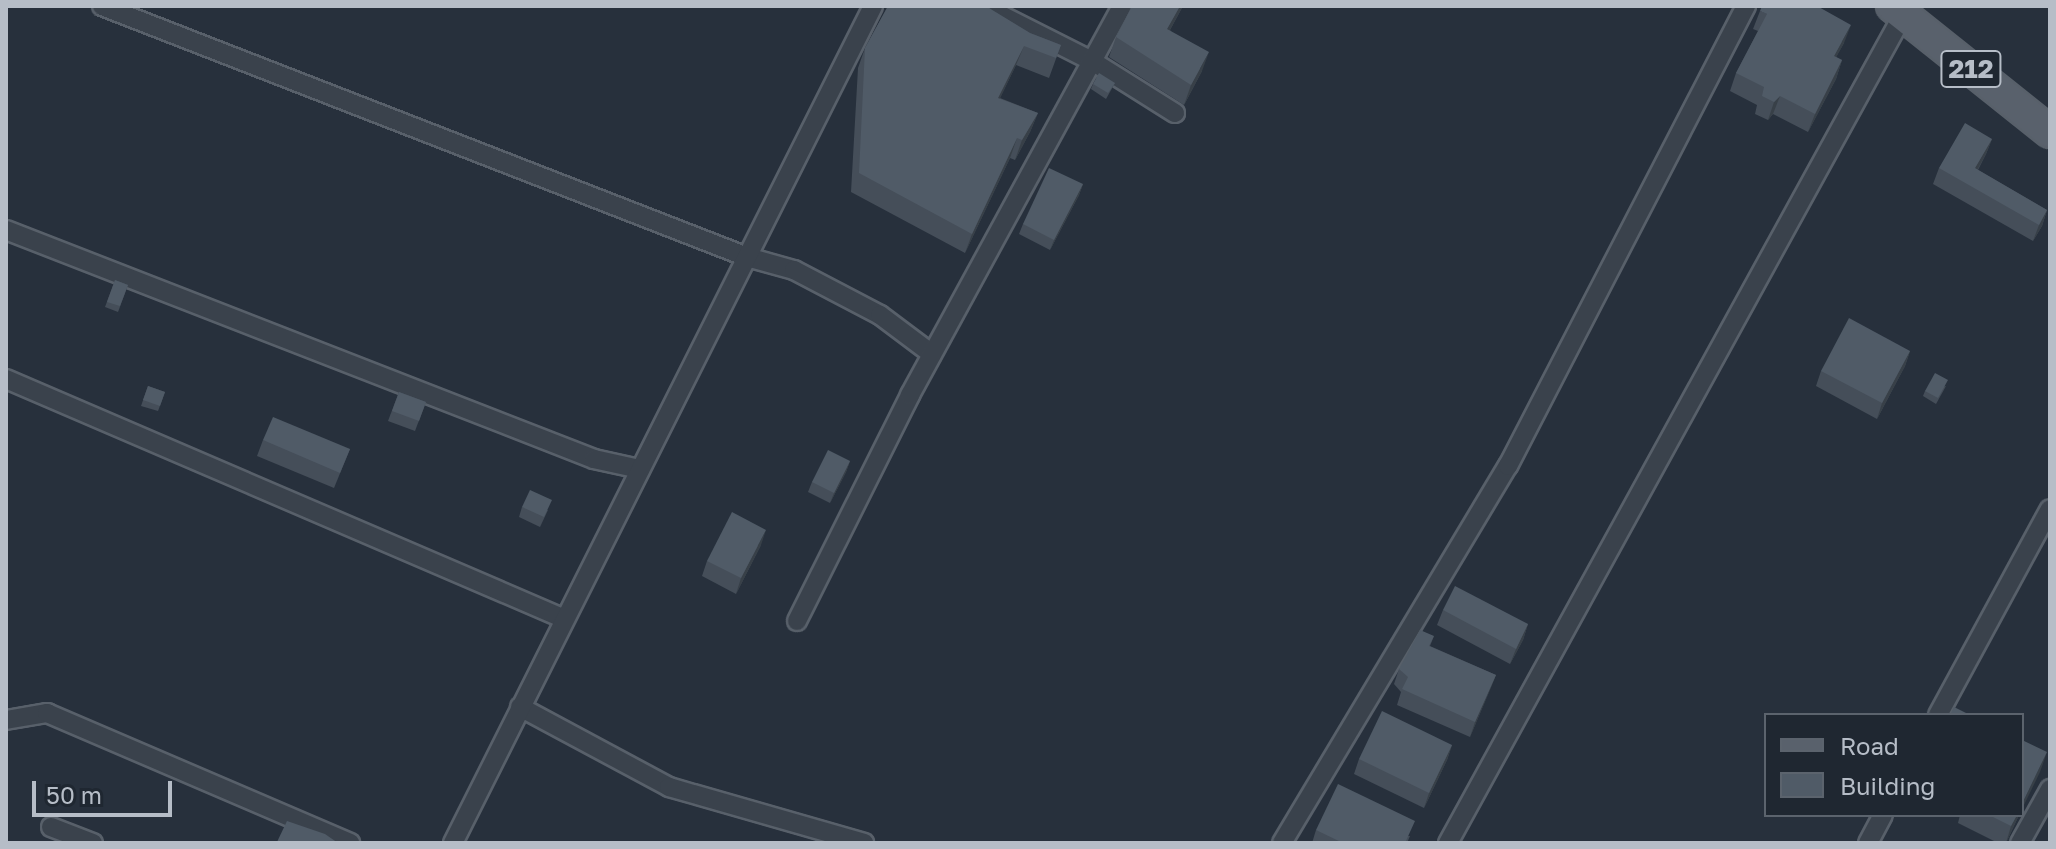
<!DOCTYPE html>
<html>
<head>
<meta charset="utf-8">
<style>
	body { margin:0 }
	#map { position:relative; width:2056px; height:849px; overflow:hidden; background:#27303c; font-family:"Golos Text",sans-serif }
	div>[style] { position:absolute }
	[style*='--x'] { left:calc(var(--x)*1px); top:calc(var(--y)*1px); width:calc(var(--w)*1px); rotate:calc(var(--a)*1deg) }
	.roads { filter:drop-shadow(2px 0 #58606a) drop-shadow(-2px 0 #58606a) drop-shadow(0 2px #58606a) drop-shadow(0 -2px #58606a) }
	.street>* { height:18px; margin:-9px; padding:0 9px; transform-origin:9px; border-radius:9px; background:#3a424c }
	.primary>* { height:30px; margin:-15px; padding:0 15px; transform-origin:15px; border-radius:15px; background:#59616c }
	.wall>* { inset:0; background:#454e59 }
	.shaded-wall>* { inset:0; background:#384048 }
	.building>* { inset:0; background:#505b67 }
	span { translate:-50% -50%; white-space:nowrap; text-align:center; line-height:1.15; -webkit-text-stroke:6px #1f2731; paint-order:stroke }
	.shield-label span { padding:2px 6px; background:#1f2731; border:2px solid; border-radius:6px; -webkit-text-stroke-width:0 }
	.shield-label { font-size:26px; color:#b6bdc7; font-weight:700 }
	.frame { position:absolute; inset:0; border:8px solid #b6bdc7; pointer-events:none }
	.legend { position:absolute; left:1764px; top:713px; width:260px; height:104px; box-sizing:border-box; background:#1f2731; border:2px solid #5b636d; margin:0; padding:10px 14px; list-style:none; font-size:24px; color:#b6bdc7 }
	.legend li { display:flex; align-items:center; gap:16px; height:40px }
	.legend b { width:40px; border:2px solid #5b636d }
	.scale { position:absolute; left:32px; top:781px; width:140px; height:36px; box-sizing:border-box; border:4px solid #b6bdc7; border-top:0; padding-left:10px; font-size:24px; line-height:28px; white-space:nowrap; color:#b6bdc7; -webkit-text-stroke:6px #1f2731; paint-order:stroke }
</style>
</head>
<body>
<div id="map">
	<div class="roads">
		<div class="street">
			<div style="--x:102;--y:6;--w:692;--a:21.26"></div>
			<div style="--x:747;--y:257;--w:49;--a:15.5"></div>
			<div style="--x:794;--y:270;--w:97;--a:27.6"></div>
			<div style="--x:880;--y:315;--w:65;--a:36.9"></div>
			<div style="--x:983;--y:6;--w:122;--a:26.8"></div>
			<div style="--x:1092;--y:61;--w:98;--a:32.1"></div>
			<div style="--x:6;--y:230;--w:631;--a:21.28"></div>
			<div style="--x:594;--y:459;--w:47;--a:12.3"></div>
			<div style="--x:6;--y:379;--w:608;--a:23.24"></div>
			<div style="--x:797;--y:621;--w:253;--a:-63.4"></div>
			<div style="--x:910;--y:395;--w:443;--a:-61.4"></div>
			<div style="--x:520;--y:707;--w:169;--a:28.2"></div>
			<div style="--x:669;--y:787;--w:203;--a:16"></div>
			<div style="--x:1938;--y:715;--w:234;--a:-61.5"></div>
			<div style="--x:6;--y:720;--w:42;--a:-9.7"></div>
			<div style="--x:47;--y:713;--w:330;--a:23.2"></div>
			<div style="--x:51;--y:827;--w:45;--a:20.9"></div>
			<div style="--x:453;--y:843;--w:936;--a:-63.35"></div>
			<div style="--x:1282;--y:843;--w:440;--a:-59.1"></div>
			<div style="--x:1508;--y:466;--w:518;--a:-62.64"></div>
			<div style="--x:1448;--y:843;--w:945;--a:-61.21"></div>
			<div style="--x:1868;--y:843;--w:32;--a:-62"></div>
			<div style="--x:2020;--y:843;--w:62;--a:-60.9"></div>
		</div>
		<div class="primary">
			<div style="--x:1892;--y:6;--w:202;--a:38.6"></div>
		</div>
	</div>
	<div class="wall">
		<div style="clip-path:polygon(888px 6px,991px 6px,990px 9px,1030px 33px,1061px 45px,1049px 78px,1016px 65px,1000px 98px,1038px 113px,1030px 132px,1015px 160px,1010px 158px,965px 253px,851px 192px,858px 68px,865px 48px)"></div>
		<div style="clip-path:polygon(1132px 6px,1183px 6px,1170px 30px,1202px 71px,1184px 105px,1109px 57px,1116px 37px)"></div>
		<div style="clip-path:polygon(1760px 11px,1844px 43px,1836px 57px,1842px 60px,1836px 79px,1808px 132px,1773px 114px,1768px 120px,1755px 114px,1757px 105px,1730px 91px,1736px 73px,1758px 31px,1753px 29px)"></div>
		<div style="clip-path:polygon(1115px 83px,1106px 99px,1091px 89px,1093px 84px)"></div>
		<div style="clip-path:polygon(1992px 139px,1986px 154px,1978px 170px,2047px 210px,2042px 226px,2033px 241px,1933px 184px,1939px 168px)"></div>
		<div style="clip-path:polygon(1083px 184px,1079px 195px,1050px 250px,1019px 234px,1023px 224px)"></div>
		<div style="clip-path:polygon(115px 280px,128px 285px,118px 312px,105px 307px)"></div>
		<div style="clip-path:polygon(1910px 351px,1905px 366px,1877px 419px,1816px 386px,1821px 371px)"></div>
		<div style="clip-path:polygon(148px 386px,165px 392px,158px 411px,141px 406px)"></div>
		<div style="clip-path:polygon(1946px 386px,1936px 404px,1923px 396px,1925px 391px)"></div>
		<div style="clip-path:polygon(399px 392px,426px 402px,415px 431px,388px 421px)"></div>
		<div style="clip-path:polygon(263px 440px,350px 449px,334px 488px,257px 456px)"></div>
		<div style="clip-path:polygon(850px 461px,846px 472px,830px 503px,808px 492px,812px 482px)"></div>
		<div style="clip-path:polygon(522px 507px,548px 510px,540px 527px,519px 517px)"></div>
		<div style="clip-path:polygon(761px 545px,736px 594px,702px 576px,707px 561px)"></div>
		<div style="clip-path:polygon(1443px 610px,1528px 624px,1523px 640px,1510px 664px,1437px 625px)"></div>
		<div style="clip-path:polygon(1434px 636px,1430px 646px,1496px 675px,1470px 737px,1397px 705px,1401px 692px,1394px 684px,1399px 669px)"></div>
		<div style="clip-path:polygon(1452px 745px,1447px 760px,1424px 808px,1354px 774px,1359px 759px)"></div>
		<div style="clip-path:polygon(1960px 815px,2019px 815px,2006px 843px,1998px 843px,1958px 823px)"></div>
		<div style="clip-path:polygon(1316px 830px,1410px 836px,1407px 843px,1312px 843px)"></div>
	</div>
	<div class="shaded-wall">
		<div style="clip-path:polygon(1180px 6px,1183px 6px,1160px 48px,1167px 29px)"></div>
		<div style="clip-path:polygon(1851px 25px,1844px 43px,1827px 74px,1834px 56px)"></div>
		<div style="clip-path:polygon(1024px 46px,1016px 65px,991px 117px,998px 98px)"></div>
		<div style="clip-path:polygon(1209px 52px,1202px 71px,1184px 105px,1191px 85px)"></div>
		<div style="clip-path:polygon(1842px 60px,1836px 79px,1808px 132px,1815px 114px)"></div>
		<div style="clip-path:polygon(1780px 96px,1773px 114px,1768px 120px,1774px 102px)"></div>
		<div style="clip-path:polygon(1038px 113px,1030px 132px,1015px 160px,1022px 140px)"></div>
		<div style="clip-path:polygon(1017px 138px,1010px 158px,965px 253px,972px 234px)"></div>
		<div style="clip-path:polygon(1992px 139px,1986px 154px,1970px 183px,1975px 168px)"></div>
		<div style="clip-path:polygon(1083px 184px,1079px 195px,1050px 250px,1054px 240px)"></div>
		<div style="clip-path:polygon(2047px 210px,2042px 226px,2033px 241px,2039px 225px)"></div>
		<div style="clip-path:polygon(1910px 351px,1905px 366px,1877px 419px,1882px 403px)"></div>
		<div style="clip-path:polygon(850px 461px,846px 472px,830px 503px,834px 493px)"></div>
		<div style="clip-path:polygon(766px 530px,761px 545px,736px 594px,741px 578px)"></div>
		<div style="clip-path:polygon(1528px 624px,1523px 640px,1510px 664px,1516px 649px)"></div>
		<div style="clip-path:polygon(1496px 675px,1490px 690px,1470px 737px,1475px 722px)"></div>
		<div style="clip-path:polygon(1452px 745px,1447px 760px,1424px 808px,1429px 793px)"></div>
		<div style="clip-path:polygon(2047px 752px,2040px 772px,2022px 809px,2022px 804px)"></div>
		<div style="clip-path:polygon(2017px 815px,2019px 815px,2006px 843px,2011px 826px)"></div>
	</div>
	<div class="building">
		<div style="clip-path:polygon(888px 6px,990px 6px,989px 8px,1030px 33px,1061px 45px,1056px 58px,1024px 46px,998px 98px,1038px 113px,1022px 140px,1017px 138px,972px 234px,859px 173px,865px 48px)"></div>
		<div style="clip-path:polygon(1132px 6px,1180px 6px,1167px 29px,1209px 52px,1191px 85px,1116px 37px)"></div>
		<div style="clip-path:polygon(1762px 6px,1817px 6px,1851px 25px,1834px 56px,1842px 60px,1815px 114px,1780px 96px,1774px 102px,1762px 96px,1764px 87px,1736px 73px,1767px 14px,1760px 11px)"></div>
		<div style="clip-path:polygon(1099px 73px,1115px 83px,1108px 93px,1093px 84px)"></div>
		<div style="clip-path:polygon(1965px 123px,1992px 139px,1975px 168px,2047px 210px,2039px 225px,1939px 168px)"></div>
		<div style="clip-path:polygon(1049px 168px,1083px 184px,1054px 240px,1023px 224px)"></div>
		<div style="clip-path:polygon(115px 280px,128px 285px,120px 306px,107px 302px)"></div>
		<div style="clip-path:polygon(1849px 318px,1910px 351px,1882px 403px,1821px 371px)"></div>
		<div style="clip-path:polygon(1935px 373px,1948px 380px,1938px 398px,1925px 391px)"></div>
		<div style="clip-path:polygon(148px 386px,165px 392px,160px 406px,143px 400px)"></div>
		<div style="clip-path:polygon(399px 392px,426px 402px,419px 421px,392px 411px)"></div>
		<div style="clip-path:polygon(273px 417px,350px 449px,340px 473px,263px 440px)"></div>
		<div style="clip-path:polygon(828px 450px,850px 461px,834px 493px,812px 482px)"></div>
		<div style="clip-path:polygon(530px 490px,552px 500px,544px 517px,522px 507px)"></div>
		<div style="clip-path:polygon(732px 512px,766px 530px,741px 578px,707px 561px)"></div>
		<div style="clip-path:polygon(1455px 586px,1528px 624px,1516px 649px,1443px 610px)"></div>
		<div style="clip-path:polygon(1420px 630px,1434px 636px,1429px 646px,1496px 675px,1475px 722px,1402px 689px,1408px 677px,1399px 669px)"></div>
		<div style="clip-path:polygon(1954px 707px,1970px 715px,1950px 715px)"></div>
		<div style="clip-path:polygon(1382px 711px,1452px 745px,1429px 793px,1359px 759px)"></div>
		<div style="clip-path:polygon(2022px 740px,2047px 752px,2022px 804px)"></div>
		<div style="clip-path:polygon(1338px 784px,1415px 821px,1405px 843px,1343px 843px,1316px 830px)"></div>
		<div style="clip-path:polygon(1989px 815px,2017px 815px,2011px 826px)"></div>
		<div style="clip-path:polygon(287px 821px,325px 834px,338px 843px,278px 843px,277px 842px)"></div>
	</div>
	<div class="shield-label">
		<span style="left:1971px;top:69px">212</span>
	</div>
	<div class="frame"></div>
	<ul class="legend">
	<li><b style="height:10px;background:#59616c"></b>Road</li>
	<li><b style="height:22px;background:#505b67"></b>Building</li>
	</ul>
	<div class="scale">50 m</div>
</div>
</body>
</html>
